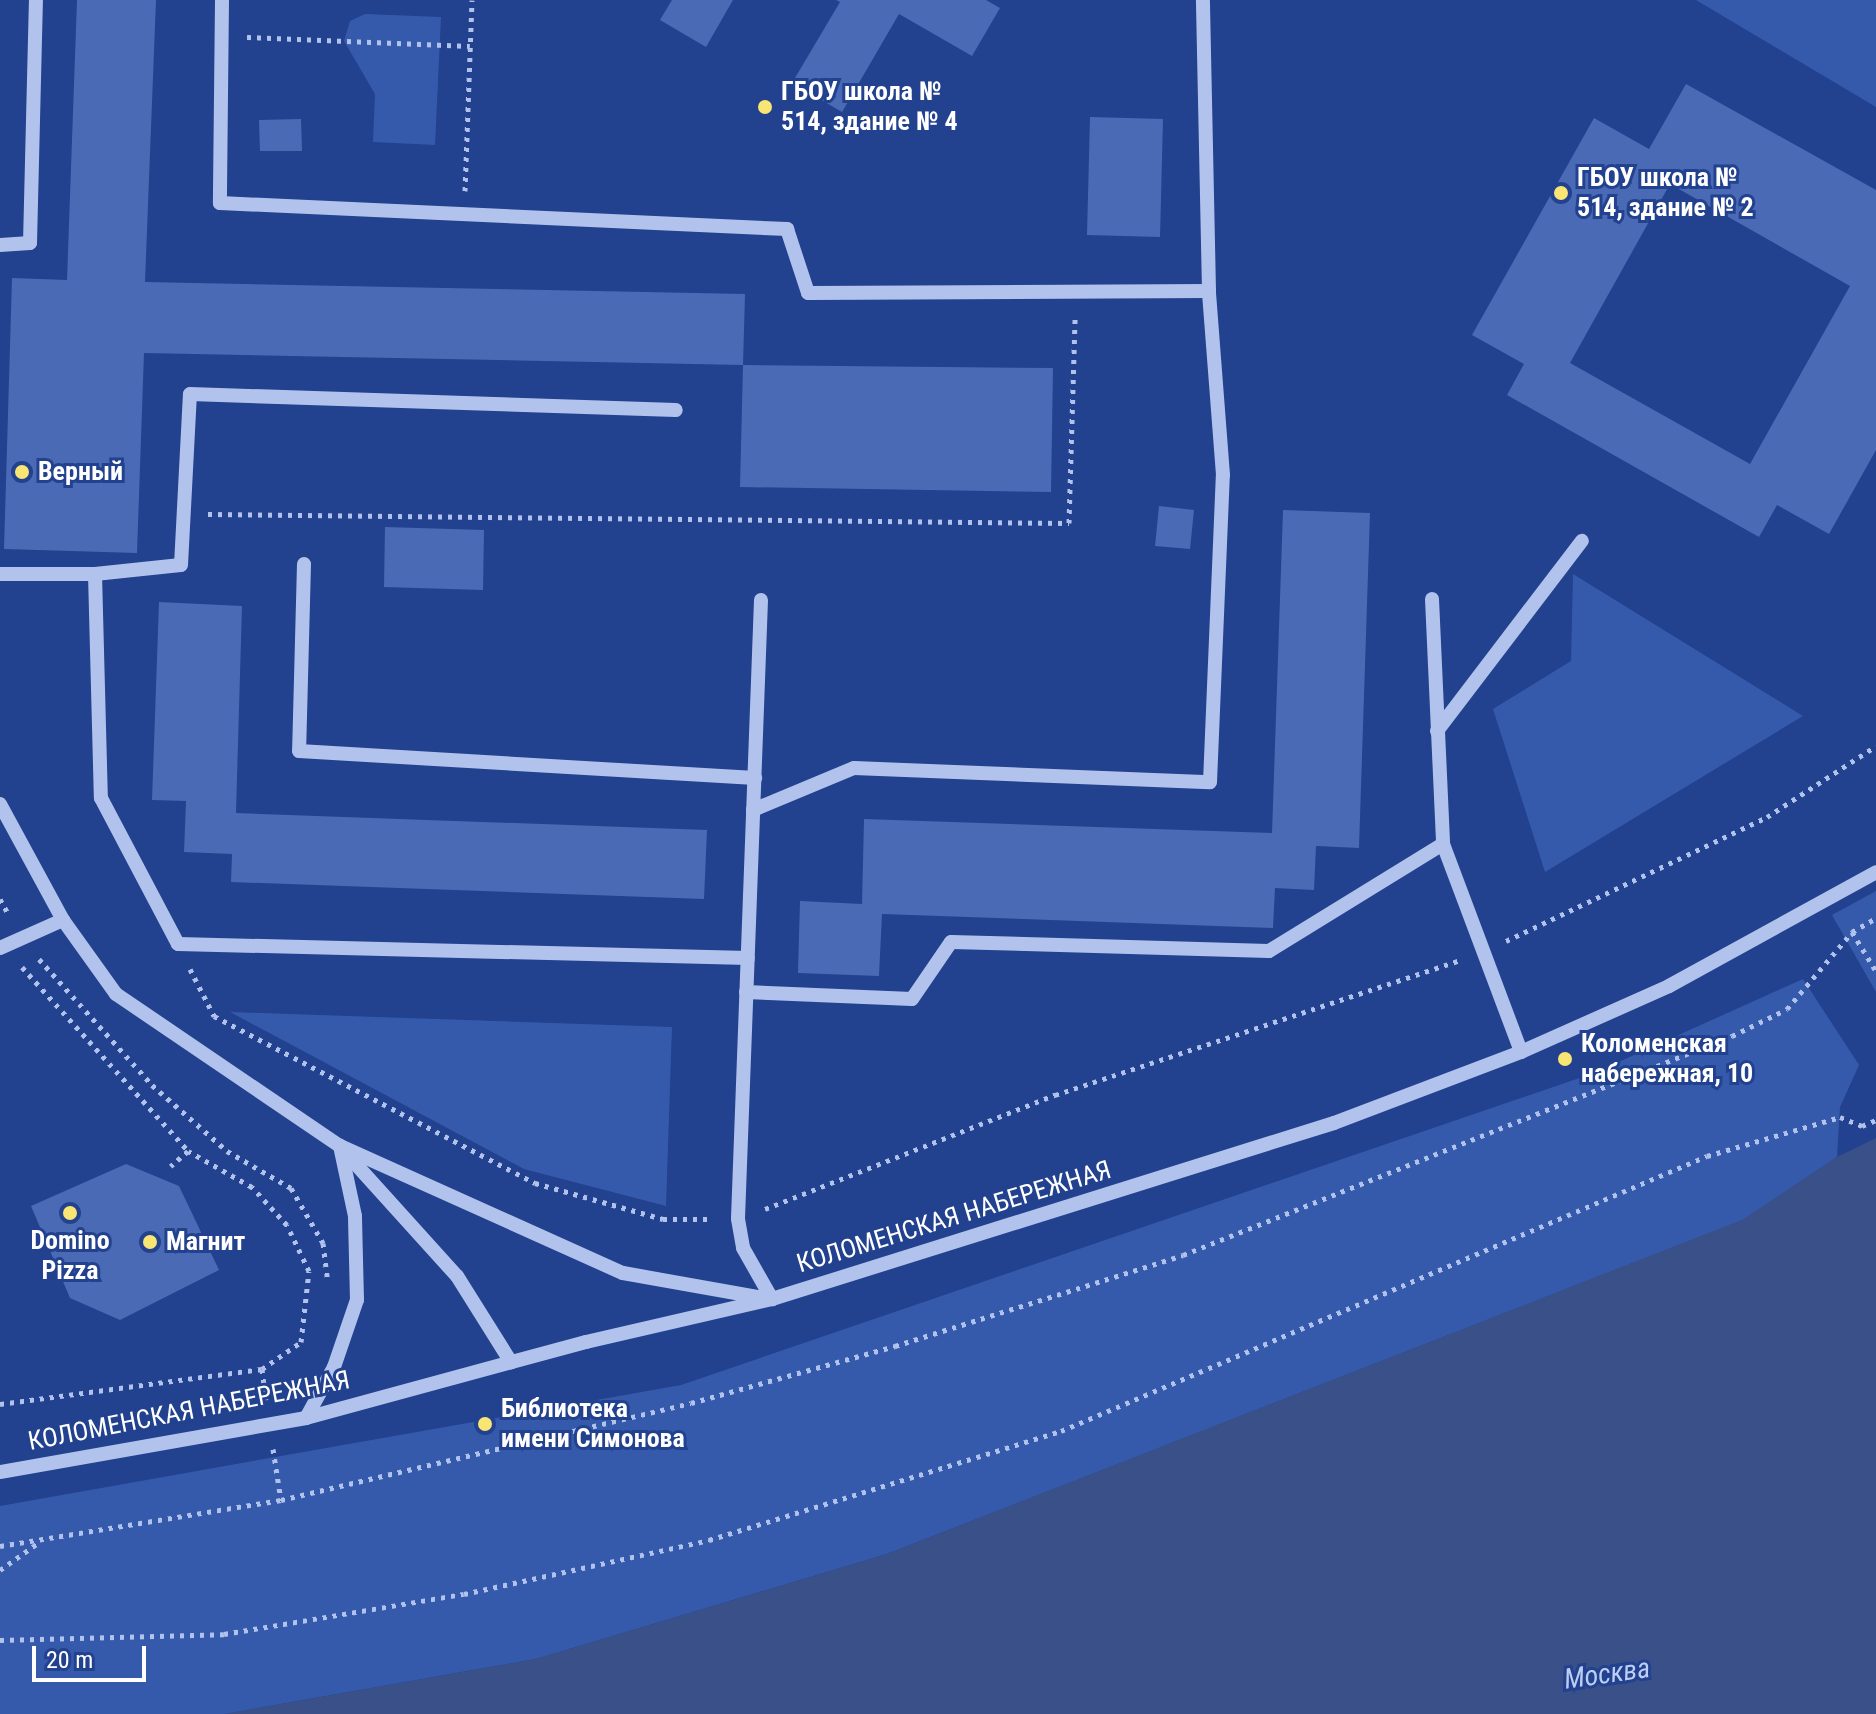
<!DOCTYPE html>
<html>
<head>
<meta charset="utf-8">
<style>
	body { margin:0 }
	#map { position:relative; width:1876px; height:1714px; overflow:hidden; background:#22418e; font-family:"Roboto Condensed",sans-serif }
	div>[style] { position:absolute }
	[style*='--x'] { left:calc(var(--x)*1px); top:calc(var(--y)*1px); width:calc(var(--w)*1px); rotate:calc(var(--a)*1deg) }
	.green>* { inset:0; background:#365aab }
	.water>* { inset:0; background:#395089 }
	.building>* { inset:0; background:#4b6ab5 }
	.path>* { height:5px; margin-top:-2.5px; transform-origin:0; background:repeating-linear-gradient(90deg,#b1c3ec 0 4px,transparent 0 10px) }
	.minor>* { height:14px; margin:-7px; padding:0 7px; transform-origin:7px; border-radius:7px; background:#b1c3ec }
	.dots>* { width:22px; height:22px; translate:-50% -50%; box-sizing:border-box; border:4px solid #22418e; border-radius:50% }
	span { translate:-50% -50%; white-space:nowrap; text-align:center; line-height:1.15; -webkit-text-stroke:6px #22418e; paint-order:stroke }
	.poi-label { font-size:26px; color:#fff; font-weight:700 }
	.left { translate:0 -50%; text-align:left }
	.street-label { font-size:26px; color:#fff }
	.water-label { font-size:28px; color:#bdcef3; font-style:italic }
	.scale { position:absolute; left:32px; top:1646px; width:114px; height:36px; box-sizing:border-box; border:4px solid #fff; border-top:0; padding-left:10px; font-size:24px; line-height:28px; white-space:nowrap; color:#fff; -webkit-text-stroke:6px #22418e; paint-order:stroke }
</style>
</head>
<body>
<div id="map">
	<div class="green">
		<div style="clip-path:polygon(1696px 0,1876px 0,1876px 107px)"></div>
		<div style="clip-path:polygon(365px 14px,441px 17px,435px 145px,373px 142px,375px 94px,344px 41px,350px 21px)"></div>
		<div style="clip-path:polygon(1573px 574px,1803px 716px,1545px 872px,1493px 709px,1571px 661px)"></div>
		<div style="clip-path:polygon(1876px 891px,1876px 992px,1832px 915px)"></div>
		<div style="clip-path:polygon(1803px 979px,1859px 1065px,1840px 1107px,1837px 1157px,1743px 1220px,887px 1554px,536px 1659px,225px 1714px,0 1714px,0 1506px,681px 1385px,1594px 1073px)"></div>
		<div style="clip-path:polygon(230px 1012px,672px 1027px,666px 1206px,524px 1169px)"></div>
	</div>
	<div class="water">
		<div style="clip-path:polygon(1876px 1138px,1876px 1714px,225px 1714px,536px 1659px,887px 1554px,1742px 1220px,1837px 1157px)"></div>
	</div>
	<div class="building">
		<div style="clip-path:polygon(77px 0,156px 0,145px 282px,745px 294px,743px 365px,1053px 368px,1051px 492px,740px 487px,743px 365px,144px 353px,137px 553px,4px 549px,12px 278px,67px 280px)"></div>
		<div style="clip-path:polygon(672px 0,733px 0,706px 47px,660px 20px)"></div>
		<div style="clip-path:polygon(836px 0,986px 0,1000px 8px,972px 56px,899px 14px,842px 112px,792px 83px,840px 2px)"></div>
		<div style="clip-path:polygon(evenodd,1686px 84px,1876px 190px,1876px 450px,1829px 534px,1777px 505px,1759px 537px,1507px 395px,1524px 364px,1472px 335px,1594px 118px,1649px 149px,1686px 84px,1670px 184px,1850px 286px,1750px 464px,1570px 363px,1670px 184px)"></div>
		<div style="clip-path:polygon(1090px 117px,1163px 119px,1160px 237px,1087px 235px)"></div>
		<div style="clip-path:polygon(301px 119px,302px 151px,260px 151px,259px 120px)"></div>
		<div style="clip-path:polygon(1159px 506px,1194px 510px,1190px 549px,1155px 546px)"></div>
		<div style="clip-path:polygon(1283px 510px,1370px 513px,1359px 848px,1316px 846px,1314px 890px,1275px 888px,1273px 928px,882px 914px,879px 976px,798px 973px,800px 901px,862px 904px,864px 819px,1272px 833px)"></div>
		<div style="clip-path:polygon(385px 527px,484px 530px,483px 590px,384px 587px)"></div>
		<div style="clip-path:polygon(159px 602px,242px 606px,236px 813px,707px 830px,704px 899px,231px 882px,232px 854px,184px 852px,186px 801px,152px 800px)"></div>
		<div style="clip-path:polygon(126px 1164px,179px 1186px,219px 1270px,120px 1320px,70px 1298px,31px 1206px)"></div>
	</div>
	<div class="path">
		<div style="--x:247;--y:37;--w:223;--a:2.3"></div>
		<div style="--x:465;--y:191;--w:191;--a:-87.9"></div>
		<div style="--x:208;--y:514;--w:861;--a:0.6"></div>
		<div style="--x:1069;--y:523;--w:205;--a:-88.3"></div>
		<div style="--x:0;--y:899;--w:18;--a:61"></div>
		<div style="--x:1852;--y:932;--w:46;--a:58.4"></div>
		<div style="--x:1506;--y:941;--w:289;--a:-25.4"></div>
		<div style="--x:1767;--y:817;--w:130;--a:-33.1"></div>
		<div style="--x:39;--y:959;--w:169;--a:48.1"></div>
		<div style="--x:152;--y:1085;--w:100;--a:41.3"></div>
		<div style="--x:227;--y:1151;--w:74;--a:30"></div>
		<div style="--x:291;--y:1188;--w:64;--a:59.8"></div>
		<div style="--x:323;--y:1243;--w:35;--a:83"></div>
		<div style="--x:22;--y:967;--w:248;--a:47.9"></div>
		<div style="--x:190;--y:969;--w:53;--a:62.9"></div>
		<div style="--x:214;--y:1016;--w:362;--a:27.5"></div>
		<div style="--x:535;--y:1183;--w:133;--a:15.7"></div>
		<div style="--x:663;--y:1219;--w:50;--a:0"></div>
		<div style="--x:765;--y:1209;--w:312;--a:-21.5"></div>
		<div style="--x:1055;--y:1095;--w:427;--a:-18.4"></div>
		<div style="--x:262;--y:1369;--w:31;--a:83"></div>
		<div style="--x:0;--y:1404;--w:264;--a:-7.6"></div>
		<div style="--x:262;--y:1369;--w:47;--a:-34.7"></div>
		<div style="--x:301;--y:1342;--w:71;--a:-83.6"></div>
		<div style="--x:309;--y:1271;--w:51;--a:-115.6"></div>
		<div style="--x:287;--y:1225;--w:52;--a:-132.6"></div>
		<div style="--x:252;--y:1187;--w:73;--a:-150.6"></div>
		<div style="--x:188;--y:1151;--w:23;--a:139"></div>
		<div style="--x:273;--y:1449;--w:52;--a:81.1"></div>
		<div style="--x:0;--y:1546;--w:285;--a:-9.3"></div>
		<div style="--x:281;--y:1500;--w:421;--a:-13.3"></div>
		<div style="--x:691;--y:1403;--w:212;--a:-15.6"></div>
		<div style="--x:895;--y:1346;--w:302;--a:-17.5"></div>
		<div style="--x:1183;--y:1255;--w:591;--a:-21.75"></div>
		<div style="--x:1732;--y:1036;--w:61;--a:-26.1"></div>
		<div style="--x:1787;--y:1009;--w:101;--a:-49.8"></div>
		<div style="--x:1852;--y:932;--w:28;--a:-30"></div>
		<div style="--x:0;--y:1570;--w:47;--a:-35.4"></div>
		<div style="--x:0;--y:1640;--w:224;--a:-1.5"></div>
		<div style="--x:224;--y:1634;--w:243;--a:-9.5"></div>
		<div style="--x:464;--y:1594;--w:251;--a:-12.4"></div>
		<div style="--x:709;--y:1540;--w:368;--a:-17.2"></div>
		<div style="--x:1061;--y:1431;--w:702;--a:-23.06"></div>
		<div style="--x:1707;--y:1156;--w:139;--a:-16.3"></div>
		<div style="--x:1840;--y:1117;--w:24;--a:22"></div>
		<div style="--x:1862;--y:1126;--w:15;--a:-23"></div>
	</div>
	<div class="minor">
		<div style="--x:222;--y:0;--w:203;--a:90.6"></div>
		<div style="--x:220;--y:203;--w:568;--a:2.63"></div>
		<div style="--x:787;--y:229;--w:67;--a:71.8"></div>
		<div style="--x:808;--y:293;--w:401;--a:-0.3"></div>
		<div style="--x:0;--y:245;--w:30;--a:-4"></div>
		<div style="--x:30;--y:243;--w:243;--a:-88.6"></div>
		<div style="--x:304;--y:564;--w:187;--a:91.5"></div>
		<div style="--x:299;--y:751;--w:457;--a:3.4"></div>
		<div style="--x:0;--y:574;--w:95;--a:0"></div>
		<div style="--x:95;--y:574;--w:86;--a:-6"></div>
		<div style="--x:181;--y:565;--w:171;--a:-87"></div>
		<div style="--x:190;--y:394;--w:486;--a:1.9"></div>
		<div style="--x:95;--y:574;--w:224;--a:88.5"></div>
		<div style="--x:101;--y:798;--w:165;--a:62.2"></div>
		<div style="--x:178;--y:944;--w:570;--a:1.41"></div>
		<div style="--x:1432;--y:599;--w:245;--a:87.4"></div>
		<div style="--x:761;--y:600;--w:619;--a:92.13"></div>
		<div style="--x:738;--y:1219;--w:29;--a:80"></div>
		<div style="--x:743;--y:1248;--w:59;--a:60.4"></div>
		<div style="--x:1437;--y:731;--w:239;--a:-52.7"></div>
		<div style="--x:0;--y:804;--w:132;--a:61.5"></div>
		<div style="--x:63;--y:920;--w:91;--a:54.4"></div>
		<div style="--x:116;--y:994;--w:271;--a:34.2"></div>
		<div style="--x:340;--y:1146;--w:310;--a:24.2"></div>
		<div style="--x:623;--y:1273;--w:143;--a:10.1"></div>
		<div style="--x:753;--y:810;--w:109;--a:-22.6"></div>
		<div style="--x:854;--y:768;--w:356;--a:2.3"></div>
		<div style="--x:1210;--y:782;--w:307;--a:-87.6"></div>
		<div style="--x:1223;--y:475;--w:185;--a:-94.4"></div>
		<div style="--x:1209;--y:291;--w:291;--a:-91.2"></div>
		<div style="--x:0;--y:948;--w:69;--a:-24"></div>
		<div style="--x:746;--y:992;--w:166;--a:2.4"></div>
		<div style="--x:912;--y:999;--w:69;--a:-55.6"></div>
		<div style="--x:951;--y:942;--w:318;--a:1.6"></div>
		<div style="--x:1269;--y:951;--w:204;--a:-31.6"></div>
		<div style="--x:1443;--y:844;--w:222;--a:69.4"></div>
		<div style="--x:343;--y:1150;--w:170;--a:47.9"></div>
		<div style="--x:457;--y:1276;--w:102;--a:57.9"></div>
		<div style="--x:306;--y:1418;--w:58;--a:-61.2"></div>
		<div style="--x:334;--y:1367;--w:71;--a:-71.1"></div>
		<div style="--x:357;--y:1300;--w:84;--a:-91.4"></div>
		<div style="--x:355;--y:1216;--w:72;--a:-102.1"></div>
		<div style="--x:0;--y:1472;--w:311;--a:-10"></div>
		<div style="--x:306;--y:1418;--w:290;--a:-15.2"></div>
		<div style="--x:586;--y:1342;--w:191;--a:-13"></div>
		<div style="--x:772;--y:1299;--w:589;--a:-17.39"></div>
		<div style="--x:1334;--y:1123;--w:200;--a:-20.8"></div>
		<div style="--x:1521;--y:1052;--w:162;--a:-24"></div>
		<div style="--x:1669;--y:986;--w:236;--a:-28.8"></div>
	</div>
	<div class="dots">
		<div style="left:765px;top:107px;background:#f8e573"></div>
		<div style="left:1561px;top:193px;background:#f8e573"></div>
		<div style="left:22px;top:472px;background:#f8e573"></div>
		<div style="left:1565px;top:1059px;background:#f8e573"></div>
		<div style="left:70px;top:1213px;background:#f8e573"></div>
		<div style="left:150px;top:1242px;background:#f8e573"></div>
		<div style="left:485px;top:1424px;background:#f8e573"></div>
	</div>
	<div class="poi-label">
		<span class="left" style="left:781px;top:107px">ГБОУ школа №<br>514, здание № 4</span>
		<span class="left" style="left:1577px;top:193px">ГБОУ школа №<br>514, здание № 2</span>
		<span class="left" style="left:38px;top:472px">Верный</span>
		<span class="left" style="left:1581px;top:1059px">Коломенская<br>набережная, 10</span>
		<span style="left:70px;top:1256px">Domino<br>Pizza</span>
		<span class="left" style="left:166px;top:1242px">Магнит</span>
		<span class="left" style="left:501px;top:1424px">Библиотека<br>имени Симонова</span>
	</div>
	<div class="street-label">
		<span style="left:954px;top:1217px;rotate:-17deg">КОЛОМЕНСКАЯ НАБЕРЕЖНАЯ</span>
		<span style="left:189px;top:1411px;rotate:-11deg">КОЛОМЕНСКАЯ НАБЕРЕЖНАЯ</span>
	</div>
	<div class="water-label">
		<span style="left:1607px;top:1674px;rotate:-8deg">Москва</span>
	</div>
	<div class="scale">20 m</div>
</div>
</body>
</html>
